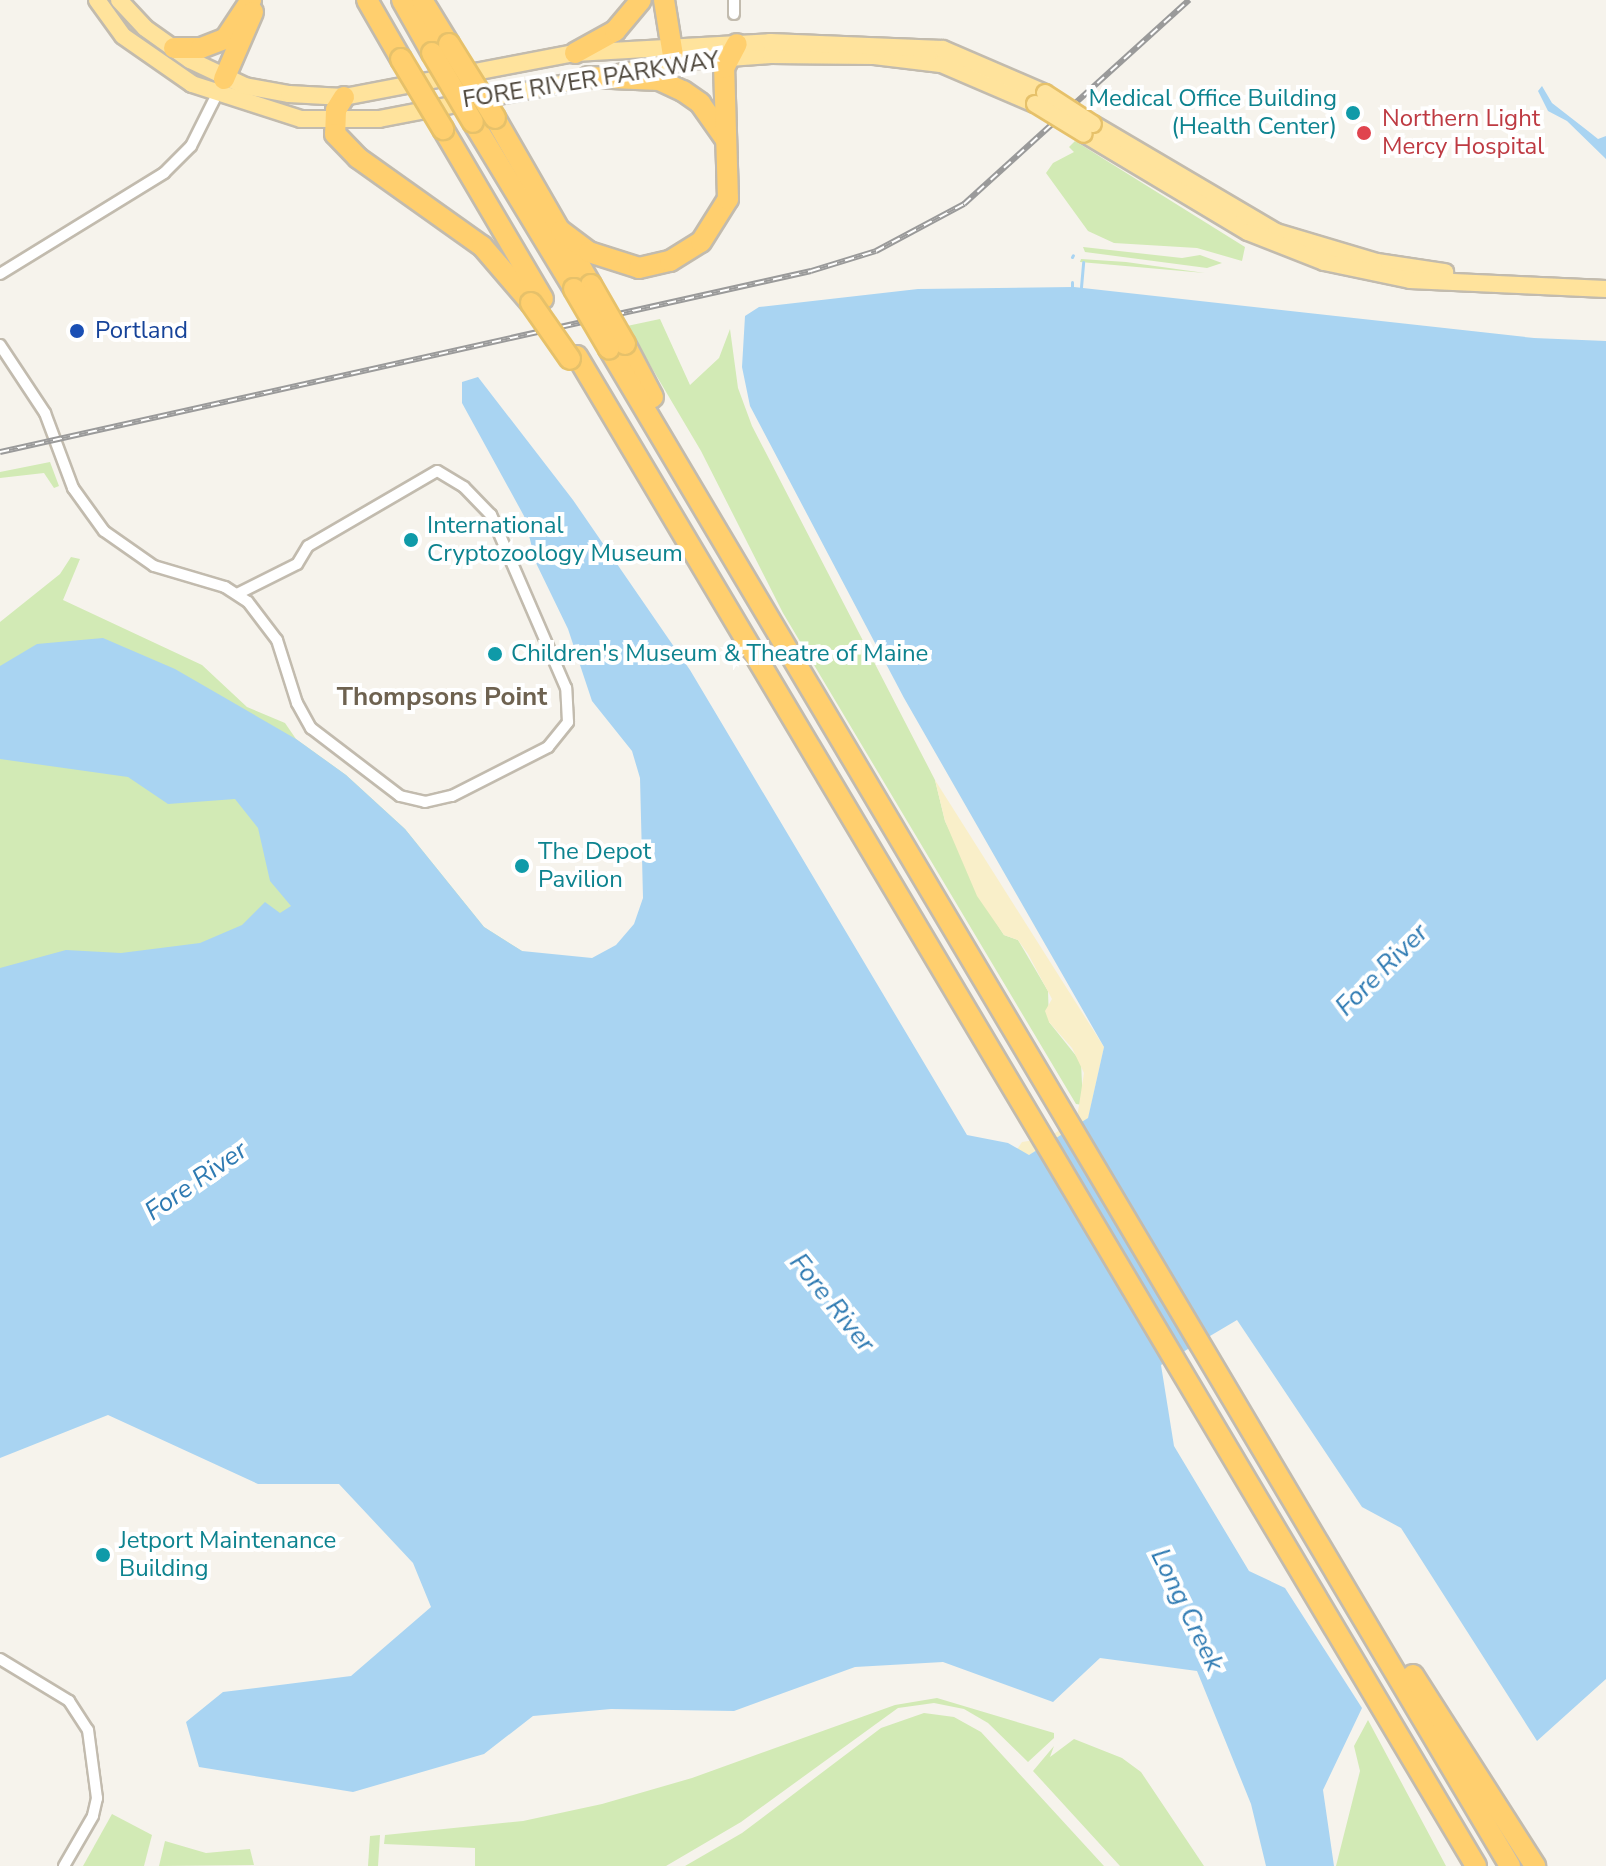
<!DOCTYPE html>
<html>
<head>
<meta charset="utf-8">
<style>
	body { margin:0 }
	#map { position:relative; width:1606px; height:1866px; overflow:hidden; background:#f6f3ec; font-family:"Nunito Sans",sans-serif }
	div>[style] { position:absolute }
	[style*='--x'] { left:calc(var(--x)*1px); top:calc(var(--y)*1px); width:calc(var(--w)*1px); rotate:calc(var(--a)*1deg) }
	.green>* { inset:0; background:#d2eab5 }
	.sand>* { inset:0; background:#f9efc9 }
	.water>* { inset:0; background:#a9d4f2 }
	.stream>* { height:3px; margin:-1.5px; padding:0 1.5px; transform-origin:1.5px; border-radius:1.5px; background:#a9d4f2 }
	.roads { filter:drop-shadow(2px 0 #c2bbae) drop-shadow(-2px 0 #c2bbae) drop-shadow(0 2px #c2bbae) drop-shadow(0 -2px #c2bbae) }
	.street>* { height:10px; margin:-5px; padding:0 5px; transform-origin:5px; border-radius:5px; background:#fff }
	.primary>* { height:16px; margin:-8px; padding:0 8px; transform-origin:8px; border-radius:8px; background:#ffe39c }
	.highway>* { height:20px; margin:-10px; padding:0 10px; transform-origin:10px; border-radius:10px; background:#ffcf6e }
	.rail>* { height:6px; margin-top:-3px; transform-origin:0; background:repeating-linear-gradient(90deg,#fff 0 9px,#9a9a9a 0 18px); box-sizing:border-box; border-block:2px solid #9a9a9a }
	.bridges { filter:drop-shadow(2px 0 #e6c16a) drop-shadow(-2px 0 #e6c16a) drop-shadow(0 2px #e6c16a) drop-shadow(0 -2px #e6c16a) }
	.primary-bridge>* { height:16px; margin:-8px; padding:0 8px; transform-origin:8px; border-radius:8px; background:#ffe39c }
	.highway-bridge>* { height:20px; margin:-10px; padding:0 10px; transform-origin:10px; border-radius:10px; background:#ffcf6e }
	.dots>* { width:22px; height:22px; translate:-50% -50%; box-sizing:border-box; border:4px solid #fff; border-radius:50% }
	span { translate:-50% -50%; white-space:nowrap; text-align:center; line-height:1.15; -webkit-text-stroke:8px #fff; paint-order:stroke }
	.street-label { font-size:24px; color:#4b4439 }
	.culture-label { font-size:24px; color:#0d838f }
	.right { translate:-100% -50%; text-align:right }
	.left { translate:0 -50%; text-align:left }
	.health-label { font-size:24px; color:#be3a42 }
	.transit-label { font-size:24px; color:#164399 }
	.neighbourhood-label { font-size:26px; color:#6e6250; font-weight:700 }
	.water-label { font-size:26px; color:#2e7ab2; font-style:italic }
</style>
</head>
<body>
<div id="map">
	<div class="green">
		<div style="clip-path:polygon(1075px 141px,1245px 247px,1242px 261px,1197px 248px,1114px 243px,1088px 231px,1046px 173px,1053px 163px,1074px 152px,1069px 147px)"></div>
		<div style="clip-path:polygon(1083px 247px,1182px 258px,1200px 255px,1222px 263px,1207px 268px,1085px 252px)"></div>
		<div style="clip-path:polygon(1081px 259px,1126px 262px,1205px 273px,1080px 262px)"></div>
		<div style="clip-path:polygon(660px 319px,690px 385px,719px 358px,730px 329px,738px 388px,752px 426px,935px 780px,945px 821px,995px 921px,1004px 935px,1018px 940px,1048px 991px,1049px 1022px,1081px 1062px,1083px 1105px,1076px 1104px,783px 613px,701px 451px,627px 326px)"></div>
		<div style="clip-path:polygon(50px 462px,59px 486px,54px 488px,44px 473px,0 478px,0 472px)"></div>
		<div style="clip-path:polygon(71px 557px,80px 559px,63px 600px,202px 665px,247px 707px,285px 723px,296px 739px,346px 775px,405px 829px,484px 927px,522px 951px,0 1247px,0 622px,60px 574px)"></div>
		<div style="clip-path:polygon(937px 1698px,1054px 1733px,1054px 1738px,1028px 1762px,988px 1723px,964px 1709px,934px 1703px,898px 1708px,741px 1822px,666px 1866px,475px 1866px,475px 1848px,384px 1844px,385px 1835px,523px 1821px,602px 1804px,692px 1778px,895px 1705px)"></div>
		<div style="clip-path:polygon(924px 1713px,954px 1717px,981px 1732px,1104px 1866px,685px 1866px,742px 1833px,881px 1728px)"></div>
		<div style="clip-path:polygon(1368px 1720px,1446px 1866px,1336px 1866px,1360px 1771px,1354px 1746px)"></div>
		<div style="clip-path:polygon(1074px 1739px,1122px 1758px,1141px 1772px,1204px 1866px,1120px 1866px,1033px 1771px,1054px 1746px,1050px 1757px)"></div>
		<div style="clip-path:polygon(112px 1814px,152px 1835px,144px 1866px,83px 1866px)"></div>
		<div style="clip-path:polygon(380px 1835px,378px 1866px,368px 1866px,370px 1836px)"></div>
		<div style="clip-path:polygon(165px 1841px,206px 1853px,250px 1849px,254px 1865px,159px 1866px)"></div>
	</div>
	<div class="sand">
		<div style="clip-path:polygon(935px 780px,1104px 1047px,1088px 1119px,1029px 1155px,1016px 1151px,1022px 1142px,1048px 1138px,1077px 1118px,1084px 1073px,1072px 1048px,1049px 1022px,1045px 1011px,1052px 999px,1028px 954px,1018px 940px,1004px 935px,977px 896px,945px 821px)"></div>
	</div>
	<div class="water">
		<div style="clip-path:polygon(1542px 86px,1552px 103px,1588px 131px,1598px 139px,1606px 136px,1606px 159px,1567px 121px,1548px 111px,1538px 91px)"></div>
		<div style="clip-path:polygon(1074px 287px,1534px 338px,1606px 341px,1606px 1679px,1537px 1741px,1401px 1528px,1362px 1507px,1237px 1320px,1161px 1365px,1174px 1446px,1249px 1571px,1285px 1588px,1362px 1708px,1323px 1790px,1334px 1866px,1266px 1866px,1251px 1804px,1197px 1671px,1100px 1658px,1053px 1702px,943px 1662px,855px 1667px,734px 1711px,611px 1709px,533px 1716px,484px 1754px,353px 1792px,199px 1767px,186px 1722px,223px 1692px,351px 1676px,431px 1607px,413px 1563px,339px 1484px,258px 1484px,108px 1415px,0 1458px,0 968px,66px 950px,121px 953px,200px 943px,242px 925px,265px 902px,280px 913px,291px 906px,270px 881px,258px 828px,235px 799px,168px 804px,128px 777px,0 759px,0 666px,37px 644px,103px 638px,175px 669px,296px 739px,346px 775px,405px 829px,484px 927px,522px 951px,592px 958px,616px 945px,634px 924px,643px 898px,640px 778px,632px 751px,592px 701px,568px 629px,536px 563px,524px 516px,462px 403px,462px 382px,478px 377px,573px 500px,690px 670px,967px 1135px,1008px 1143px,1029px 1155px,1088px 1118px,1104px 1047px,904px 698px,750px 406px,742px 367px,745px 316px,759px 307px,918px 289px)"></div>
	</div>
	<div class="stream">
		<div style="--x:1072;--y:257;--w:2;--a:-63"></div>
		<div style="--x:1072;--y:287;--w:5;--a:-90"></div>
		<div style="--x:1081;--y:287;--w:25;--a:-85"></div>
	</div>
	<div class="roads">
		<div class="street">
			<div style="--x:734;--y:14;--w:14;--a:-90"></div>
			<div style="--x:0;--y:274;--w:193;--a:-31.6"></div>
			<div style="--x:164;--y:173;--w:38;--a:-45"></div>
			<div style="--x:191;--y:146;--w:58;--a:-63.4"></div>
			<div style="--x:0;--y:345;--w:82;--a:56.5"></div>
			<div style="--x:45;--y:413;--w:80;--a:69.5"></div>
			<div style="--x:73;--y:488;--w:53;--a:54.2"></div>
			<div style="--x:104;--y:531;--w:61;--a:35"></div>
			<div style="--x:154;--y:566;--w:74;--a:16.5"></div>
			<div style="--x:225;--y:587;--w:27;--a:33"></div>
			<div style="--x:248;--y:602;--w:48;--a:52.7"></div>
			<div style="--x:277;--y:640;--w:66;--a:72.4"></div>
			<div style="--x:297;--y:703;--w:29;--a:61"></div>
			<div style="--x:311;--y:728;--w:112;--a:37.4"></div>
			<div style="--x:400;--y:796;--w:26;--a:13"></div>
			<div style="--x:425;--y:802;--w:28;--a:-13"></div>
			<div style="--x:452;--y:796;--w:108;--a:-27"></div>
			<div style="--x:548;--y:747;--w:32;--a:-51"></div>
			<div style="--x:568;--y:722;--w:34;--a:-93"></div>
			<div style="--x:566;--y:688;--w:189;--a:-113.4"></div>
			<div style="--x:491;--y:515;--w:39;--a:-134"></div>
			<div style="--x:464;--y:487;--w:31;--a:-149"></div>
			<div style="--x:437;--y:471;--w:149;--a:149.8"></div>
			<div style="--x:308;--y:546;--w:21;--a:121"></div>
			<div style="--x:297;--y:564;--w:67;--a:153.4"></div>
			<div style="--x:0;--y:1659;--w:81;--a:31.3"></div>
			<div style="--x:69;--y:1701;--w:35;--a:57"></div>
			<div style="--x:88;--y:1730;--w:69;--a:82.5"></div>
			<div style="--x:97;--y:1798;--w:18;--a:103"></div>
			<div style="--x:93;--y:1816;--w:58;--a:120.1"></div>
		</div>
		<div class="primary">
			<div style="--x:97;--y:0;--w:44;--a:54.2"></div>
			<div style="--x:123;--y:36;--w:84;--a:34.8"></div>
			<div style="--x:192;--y:84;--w:114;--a:17.8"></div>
			<div style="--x:301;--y:119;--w:78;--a:0"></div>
			<div style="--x:379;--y:119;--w:300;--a:-10.9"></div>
			<div style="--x:674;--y:62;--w:97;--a:-4.1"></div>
			<div style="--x:771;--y:55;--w:103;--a:0.6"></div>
			<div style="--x:874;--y:56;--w:67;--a:6.8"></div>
			<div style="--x:941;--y:64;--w:102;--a:23.1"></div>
			<div style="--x:119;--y:0;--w:38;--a:47"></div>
			<div style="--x:145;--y:28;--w:55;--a:35.4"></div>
			<div style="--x:190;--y:60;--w:61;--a:25.3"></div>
			<div style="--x:245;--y:86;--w:45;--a:10.3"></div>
			<div style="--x:289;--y:94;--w:55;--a:3.1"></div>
			<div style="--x:344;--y:97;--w:235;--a:-10.8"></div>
			<div style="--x:575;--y:53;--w:195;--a:-3.2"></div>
			<div style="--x:770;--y:42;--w:173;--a:2.3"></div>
			<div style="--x:943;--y:49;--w:111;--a:23.3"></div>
			<div style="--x:1093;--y:124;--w:212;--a:30.5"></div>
			<div style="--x:1276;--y:232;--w:105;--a:16.5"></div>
			<div style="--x:1377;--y:262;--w:69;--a:8.4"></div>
			<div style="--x:1084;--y:134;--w:191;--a:30.9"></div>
			<div style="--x:1248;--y:232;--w:82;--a:21.5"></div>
			<div style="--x:1324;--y:262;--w:88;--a:11.8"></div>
			<div style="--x:1410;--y:280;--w:196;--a:2.6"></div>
		</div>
		<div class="highway">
			<div style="--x:367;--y:0;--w:68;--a:60"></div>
			<div style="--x:402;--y:0;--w:61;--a:60.5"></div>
			<div style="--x:422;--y:0;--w:52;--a:58.5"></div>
			<div style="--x:664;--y:0;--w:63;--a:80.8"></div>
			<div style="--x:174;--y:48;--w:27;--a:0"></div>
			<div style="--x:201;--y:48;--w:26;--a:-21"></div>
			<div style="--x:225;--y:39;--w:47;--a:-56.3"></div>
			<div style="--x:575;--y:53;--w:46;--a:-28.8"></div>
			<div style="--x:615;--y:31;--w:40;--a:-50"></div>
			<div style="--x:588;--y:77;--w:71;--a:2.4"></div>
			<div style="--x:659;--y:80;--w:26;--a:25"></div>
			<div style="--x:683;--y:91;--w:21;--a:35"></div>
			<div style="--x:700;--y:103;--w:45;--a:54.9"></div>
			<div style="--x:224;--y:79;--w:73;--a:-66.6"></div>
			<div style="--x:344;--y:97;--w:15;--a:122"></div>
			<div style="--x:336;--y:110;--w:24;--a:92"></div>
			<div style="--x:335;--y:134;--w:33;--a:46"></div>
			<div style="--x:358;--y:158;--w:152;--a:35.4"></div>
			<div style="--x:482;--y:246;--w:75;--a:49.3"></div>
			<div style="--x:495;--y:118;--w:193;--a:60.1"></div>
			<div style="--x:473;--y:122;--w:195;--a:58.8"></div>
			<div style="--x:443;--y:129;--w:197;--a:59.5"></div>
			<div style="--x:561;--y:231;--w:35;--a:37"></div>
			<div style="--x:589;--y:252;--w:52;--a:17.7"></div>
			<div style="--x:639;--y:268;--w:32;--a:-13"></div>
			<div style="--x:670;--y:261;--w:36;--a:-32"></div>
			<div style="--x:701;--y:242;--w:51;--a:-57.9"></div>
			<div style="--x:728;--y:199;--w:131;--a:-91.7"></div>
			<div style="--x:724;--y:68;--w:27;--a:-62"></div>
			<div style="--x:625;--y:344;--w:60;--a:62.2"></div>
			<div style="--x:609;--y:349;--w:1764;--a:59.29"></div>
			<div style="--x:577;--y:356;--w:1757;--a:59.23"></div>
			<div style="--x:1413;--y:1675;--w:227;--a:57.4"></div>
		</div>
	</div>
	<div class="rail">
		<div style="--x:0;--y:452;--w:831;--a:-12.58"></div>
		<div style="--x:811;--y:271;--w:68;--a:-17.1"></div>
		<div style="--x:876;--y:251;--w:100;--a:-28.1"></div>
		<div style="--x:964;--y:204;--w:304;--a:-42.2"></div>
	</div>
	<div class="bridges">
		<div class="primary-bridge">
			<div style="--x:1045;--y:93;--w:57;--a:32.9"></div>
			<div style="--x:1035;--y:104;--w:57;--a:31.5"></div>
		</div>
		<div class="highway-bridge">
			<div style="--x:449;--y:44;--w:87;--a:58.1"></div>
			<div style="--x:432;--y:53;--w:80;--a:59.3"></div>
			<div style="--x:401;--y:59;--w:82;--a:59"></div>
			<div style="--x:591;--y:285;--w:68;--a:60"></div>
			<div style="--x:574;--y:289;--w:69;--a:59.7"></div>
			<div style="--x:531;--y:303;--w:68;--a:55.1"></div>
		</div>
	</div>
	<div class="dots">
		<div style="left:1353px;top:113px;background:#0f9aa8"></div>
		<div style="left:1364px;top:133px;background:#e0444e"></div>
		<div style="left:77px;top:331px;background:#1a4fb4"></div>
		<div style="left:411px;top:540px;background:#0f9aa8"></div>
		<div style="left:495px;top:654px;background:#0f9aa8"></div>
		<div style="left:522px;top:866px;background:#0f9aa8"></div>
		<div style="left:103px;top:1555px;background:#0f9aa8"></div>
	</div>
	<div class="street-label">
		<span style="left:591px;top:80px;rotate:-9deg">FORE RIVER PARKWAY</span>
	</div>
	<div class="culture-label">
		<span class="right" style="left:1337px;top:113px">Medical Office Building<br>(Health Center)</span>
		<span class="left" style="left:427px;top:540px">International<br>Cryptozoology Museum</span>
		<span class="left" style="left:511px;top:654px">Children's Museum &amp; Theatre of Maine</span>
		<span class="left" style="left:538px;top:866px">The Depot<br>Pavilion</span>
		<span class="left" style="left:119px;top:1555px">Jetport Maintenance<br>Building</span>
	</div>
	<div class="health-label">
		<span class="left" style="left:1382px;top:133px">Northern Light<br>Mercy Hospital</span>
	</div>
	<div class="transit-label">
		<span class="left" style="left:95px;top:331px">Portland</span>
	</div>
	<div class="neighbourhood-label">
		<span style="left:442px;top:697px">Thompsons Point</span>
	</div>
	<div class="water-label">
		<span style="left:1382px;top:970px;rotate:-45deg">Fore River</span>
		<span style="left:196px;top:1181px;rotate:-35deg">Fore River</span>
		<span style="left:832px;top:1303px;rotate:51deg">Fore River</span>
		<span style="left:1187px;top:1610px;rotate:64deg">Long Creek</span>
	</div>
</div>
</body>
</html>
